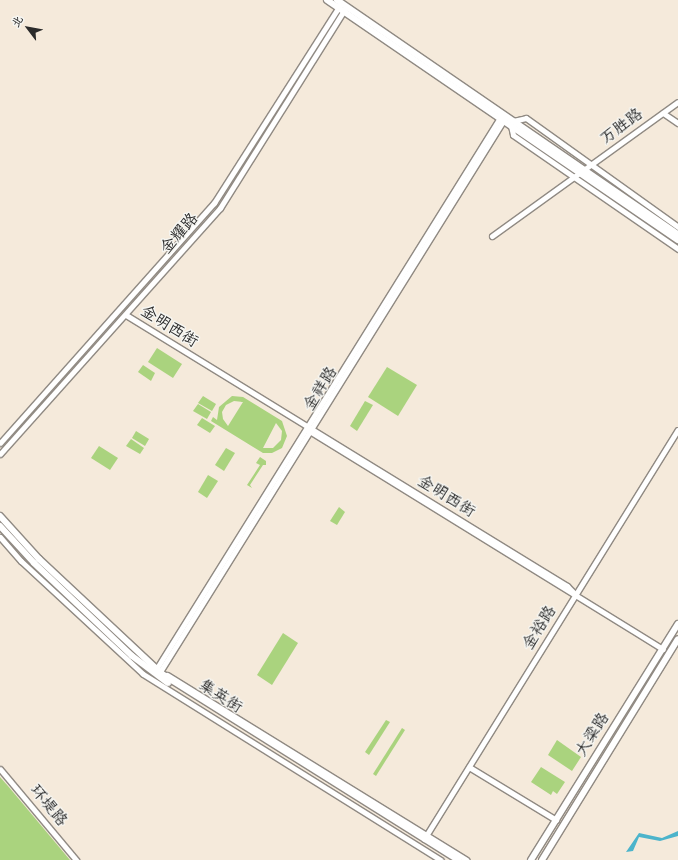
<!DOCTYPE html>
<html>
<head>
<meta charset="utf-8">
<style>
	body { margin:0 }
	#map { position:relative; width:678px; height:860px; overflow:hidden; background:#f5eadb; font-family:"Indie Flower","LXGW WenKai TC",sans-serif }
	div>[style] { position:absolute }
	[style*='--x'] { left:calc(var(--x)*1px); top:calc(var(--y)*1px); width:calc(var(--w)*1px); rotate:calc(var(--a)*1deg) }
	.green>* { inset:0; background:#aad37e }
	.water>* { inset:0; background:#4cb4cb }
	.roads { filter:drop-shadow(1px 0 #908a83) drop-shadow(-1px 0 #908a83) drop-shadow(0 1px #908a83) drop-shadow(0 -1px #908a83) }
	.minor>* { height:5px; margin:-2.5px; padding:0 2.5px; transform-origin:2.5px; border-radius:2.5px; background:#fff }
	.major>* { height:6px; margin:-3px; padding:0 3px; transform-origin:3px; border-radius:3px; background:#fff }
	span { translate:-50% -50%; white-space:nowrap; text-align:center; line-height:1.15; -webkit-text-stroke:3px #f6f6f2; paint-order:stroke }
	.street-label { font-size:16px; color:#2b2b2b }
	.north { position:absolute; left:8px; top:8px; width:40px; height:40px; -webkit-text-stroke:3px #f6f6f2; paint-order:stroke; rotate:302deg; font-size:11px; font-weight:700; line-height:16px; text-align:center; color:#2b2b2b }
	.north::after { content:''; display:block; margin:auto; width:14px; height:18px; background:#2b2b2b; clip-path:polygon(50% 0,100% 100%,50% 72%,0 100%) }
</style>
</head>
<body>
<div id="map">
	<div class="green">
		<div style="clip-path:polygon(157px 348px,182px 364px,173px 378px,148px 362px)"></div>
		<div style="clip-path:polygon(143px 365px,155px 373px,151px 381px,138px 372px)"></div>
		<div style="clip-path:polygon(387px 367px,417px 385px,398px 416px,368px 397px)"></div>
		<div style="clip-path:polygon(203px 396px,216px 404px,212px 411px,198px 403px)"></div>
		<div style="clip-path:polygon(evenodd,232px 396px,243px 397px,282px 421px,287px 436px,282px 448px,272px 453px,263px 453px,211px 421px,213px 417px,217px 420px,219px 407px,232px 396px,234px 401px,243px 402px,228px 426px,223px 419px,222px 412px,226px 405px,234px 401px,232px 396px,276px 423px,282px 431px,281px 440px,273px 448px,263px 448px,276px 423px)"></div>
		<div style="clip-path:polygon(365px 401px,373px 405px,357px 431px,350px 426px)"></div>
		<div style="clip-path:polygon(198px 404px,211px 412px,207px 419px,193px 411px)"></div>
		<div style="clip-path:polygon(202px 418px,215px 426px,210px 433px,197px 425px)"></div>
		<div style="clip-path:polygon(136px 431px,149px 439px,145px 446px,132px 438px)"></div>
		<div style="clip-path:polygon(131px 439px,144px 448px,140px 454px,126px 446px)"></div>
		<div style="clip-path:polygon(99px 446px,118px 458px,110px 470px,91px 458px)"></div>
		<div style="clip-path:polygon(226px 448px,235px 453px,224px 471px,215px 465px)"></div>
		<div style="clip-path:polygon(260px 457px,266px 461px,266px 465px,263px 465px,250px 485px,252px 488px,247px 485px,260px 465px,256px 463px)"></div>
		<div style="clip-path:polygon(208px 475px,218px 481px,207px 498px,198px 492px)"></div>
		<div style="clip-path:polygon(339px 507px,345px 512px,337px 525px,330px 521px)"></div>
		<div style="clip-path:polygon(283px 633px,298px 643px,272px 685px,257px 675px)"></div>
		<div style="clip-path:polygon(386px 720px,390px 722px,369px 755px,365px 752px)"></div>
		<div style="clip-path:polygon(402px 728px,405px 730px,376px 776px,373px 774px)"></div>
		<div style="clip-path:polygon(557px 740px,581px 757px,572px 771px,548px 755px)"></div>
		<div style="clip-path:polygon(541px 767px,565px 782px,557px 794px,553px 791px,551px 795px,531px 782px)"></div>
		<div style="clip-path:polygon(0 777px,8px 786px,70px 860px,0 860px)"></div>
	</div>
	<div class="water">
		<div style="clip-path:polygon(678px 831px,678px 836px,660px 841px,639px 837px,633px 851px,626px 852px,639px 833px,662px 838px)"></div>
	</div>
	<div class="roads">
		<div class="minor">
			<div style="--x:663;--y:113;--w:18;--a:34"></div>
			<div style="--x:513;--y:121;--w:13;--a:-13"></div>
			<div style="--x:526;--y:118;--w:187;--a:35.6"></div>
			<div style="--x:511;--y:126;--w:9;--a:77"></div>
			<div style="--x:513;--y:135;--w:201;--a:34.6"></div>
			<div style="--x:492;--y:236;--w:229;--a:-35.8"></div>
			<div style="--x:126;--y:315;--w:518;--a:31.57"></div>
			<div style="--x:567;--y:586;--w:13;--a:45"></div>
			<div style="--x:308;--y:430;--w:417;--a:31.7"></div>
			<div style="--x:0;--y:443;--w:322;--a:-48.3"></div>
			<div style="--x:214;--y:203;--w:235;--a:-57.5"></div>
			<div style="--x:0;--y:454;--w:330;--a:-48.2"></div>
			<div style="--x:220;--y:208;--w:235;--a:-57.9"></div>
			<div style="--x:0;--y:537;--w:32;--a:49"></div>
			<div style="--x:21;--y:561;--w:166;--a:42.8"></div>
			<div style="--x:143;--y:674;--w:351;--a:32"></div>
			<div style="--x:155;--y:671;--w:654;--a:-58.06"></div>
			<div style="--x:158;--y:675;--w:656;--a:-58.08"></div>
			<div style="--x:167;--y:675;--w:352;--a:31.7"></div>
			<div style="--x:469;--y:767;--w:102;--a:31.3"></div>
			<div style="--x:0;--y:769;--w:119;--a:50.1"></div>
			<div style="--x:424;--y:839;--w:481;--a:-58.2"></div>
		</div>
		<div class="major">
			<div style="--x:327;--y:0;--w:425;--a:34.4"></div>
			<div style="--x:337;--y:0;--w:414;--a:34.5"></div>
			<div style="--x:0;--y:516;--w:58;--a:47.8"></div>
			<div style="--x:39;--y:559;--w:168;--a:43.1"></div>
			<div style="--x:162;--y:674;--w:350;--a:32.1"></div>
			<div style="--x:0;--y:526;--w:50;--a:47.4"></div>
			<div style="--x:34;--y:563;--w:135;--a:43.5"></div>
			<div style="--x:132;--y:656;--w:45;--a:36.9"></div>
			<div style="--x:531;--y:860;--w:278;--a:-58.1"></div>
			<div style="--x:542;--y:860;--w:259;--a:-58.4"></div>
		</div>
	</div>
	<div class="street-label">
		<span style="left:622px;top:127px;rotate:-37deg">万胜路</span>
		<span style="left:180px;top:234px;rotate:-49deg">金耀路</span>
		<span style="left:169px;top:327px;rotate:32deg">金明西街</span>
		<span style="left:321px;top:389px;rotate:-58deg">金祥路</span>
		<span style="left:446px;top:497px;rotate:32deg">金明西街</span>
		<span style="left:540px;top:628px;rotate:-58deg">金裕路</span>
		<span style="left:220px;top:697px;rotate:32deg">集英街</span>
		<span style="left:593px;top:735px;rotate:-58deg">大梁路</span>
		<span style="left:48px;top:806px;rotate:50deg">环堤路</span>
	</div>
	<div class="north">北</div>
</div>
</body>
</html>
